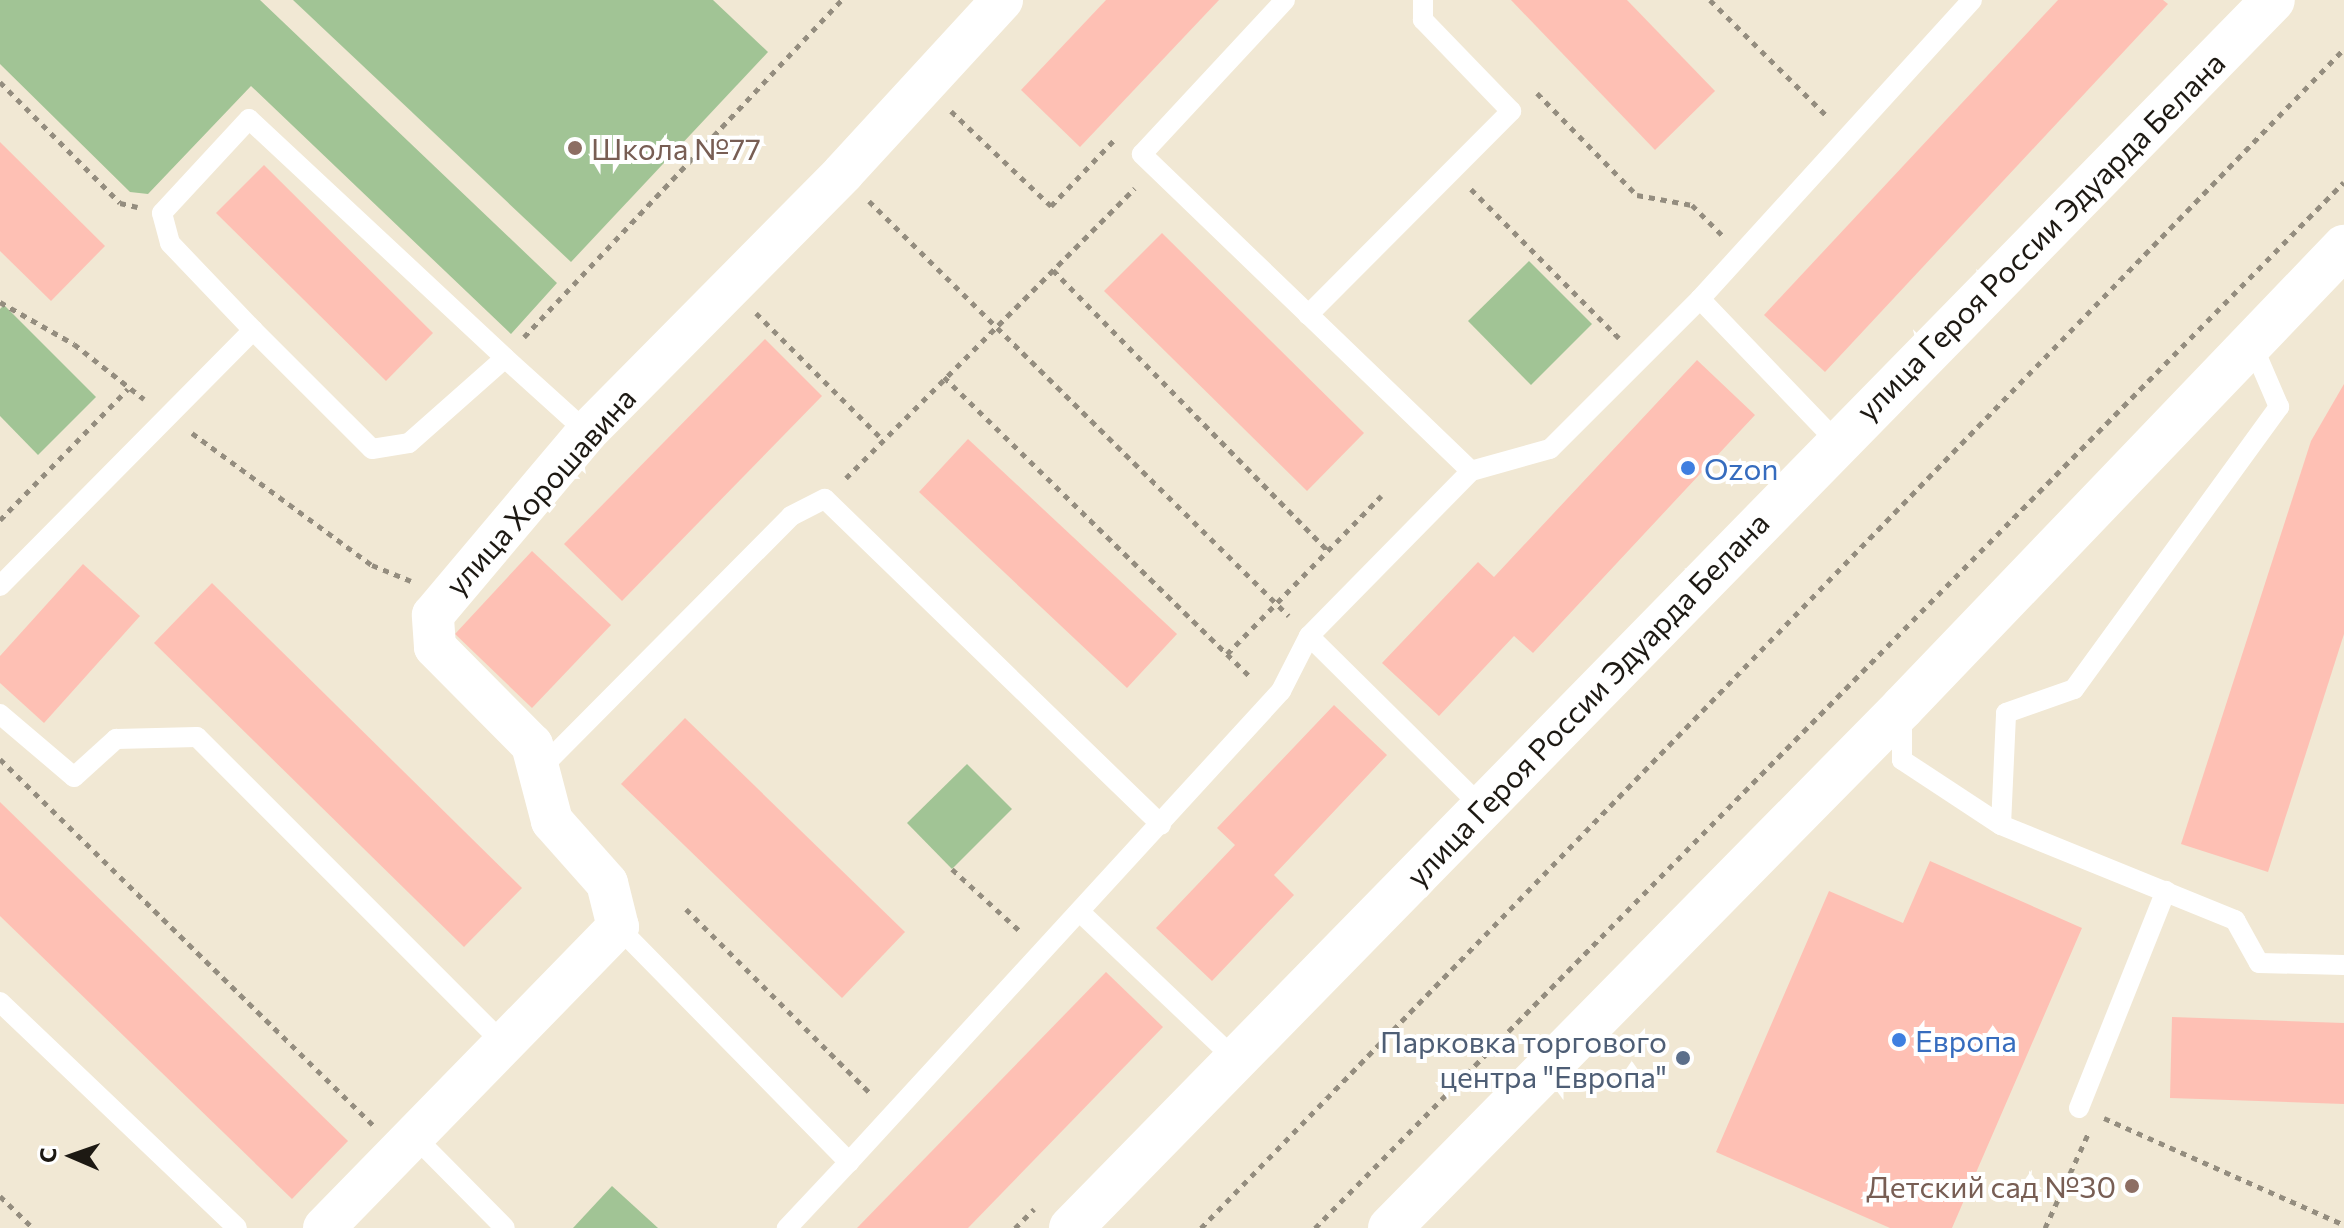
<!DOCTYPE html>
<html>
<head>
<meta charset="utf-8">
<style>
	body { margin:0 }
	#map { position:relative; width:2344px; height:1228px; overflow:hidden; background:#f1e8d4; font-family:Commissioner,sans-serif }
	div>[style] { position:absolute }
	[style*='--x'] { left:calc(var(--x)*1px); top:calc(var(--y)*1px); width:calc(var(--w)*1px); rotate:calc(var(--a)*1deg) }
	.green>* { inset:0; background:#a1c495 }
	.building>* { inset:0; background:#fec0b4 }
	.path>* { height:5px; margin-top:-2.5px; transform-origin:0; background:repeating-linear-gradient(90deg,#948d7f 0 6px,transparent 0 12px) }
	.service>* { height:20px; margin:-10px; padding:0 10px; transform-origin:10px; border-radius:10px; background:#fff }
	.minor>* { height:42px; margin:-21px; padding:0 21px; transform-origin:21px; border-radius:21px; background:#fff }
	.tertiary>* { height:44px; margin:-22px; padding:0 22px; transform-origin:22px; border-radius:22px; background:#fff }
	.dots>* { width:22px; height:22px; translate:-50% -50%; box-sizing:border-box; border:4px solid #fff; border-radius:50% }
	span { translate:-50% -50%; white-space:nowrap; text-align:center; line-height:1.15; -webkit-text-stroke:8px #fff; paint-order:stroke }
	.education-label { font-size:30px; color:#785e54 }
	.left { translate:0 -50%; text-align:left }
	.right { translate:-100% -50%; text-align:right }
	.street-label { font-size:30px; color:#1d1913 }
	.shop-label { font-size:30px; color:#366cbe }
	.service-label { font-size:30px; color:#4e5e75 }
	.north { position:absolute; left:32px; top:1116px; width:80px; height:80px; -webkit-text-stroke:6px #fff; paint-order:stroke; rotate:272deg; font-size:22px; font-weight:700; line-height:32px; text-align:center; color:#1d1913 }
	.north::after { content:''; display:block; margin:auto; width:28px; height:36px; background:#1d1913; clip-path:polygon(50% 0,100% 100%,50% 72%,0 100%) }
</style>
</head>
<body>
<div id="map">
	<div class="green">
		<div style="clip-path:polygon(0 0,260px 0,557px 283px,511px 334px,251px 86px,148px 194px,130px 192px,0 64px)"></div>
		<div style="clip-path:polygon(293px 0,713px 0,768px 52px,571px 262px)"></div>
		<div style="clip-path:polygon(1529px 261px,1592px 324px,1531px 385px,1468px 321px)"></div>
		<div style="clip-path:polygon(4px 305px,96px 397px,38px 455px,0 416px,0 309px)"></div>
		<div style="clip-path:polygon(967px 764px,1012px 809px,952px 869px,907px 823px)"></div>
		<div style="clip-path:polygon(612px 1186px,658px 1228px,573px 1228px)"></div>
	</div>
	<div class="building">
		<div style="clip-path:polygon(1106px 0,1219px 0,1080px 147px,1021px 90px)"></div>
		<div style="clip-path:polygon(1511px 0,1627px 0,1715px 91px,1655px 150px)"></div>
		<div style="clip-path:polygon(2058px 0,2163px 0,2168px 4px,1825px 372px,1764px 315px)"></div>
		<div style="clip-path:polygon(0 142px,105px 246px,51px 301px,0 251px)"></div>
		<div style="clip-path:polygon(264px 165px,433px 333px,386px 381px,216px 213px)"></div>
		<div style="clip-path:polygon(1162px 233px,1364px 433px,1307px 491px,1104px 291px)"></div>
		<div style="clip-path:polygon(765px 339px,822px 396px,622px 601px,564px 544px)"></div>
		<div style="clip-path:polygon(1697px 360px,1755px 415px,1533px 653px,1514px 636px,1439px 716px,1382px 663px,1478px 562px,1494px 577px)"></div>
		<div style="clip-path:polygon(2344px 384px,2344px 634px,2268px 872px,2181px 844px,2311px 441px)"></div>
		<div style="clip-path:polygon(968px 439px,1177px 634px,1127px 688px,919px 492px)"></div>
		<div style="clip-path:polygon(532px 551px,611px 625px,532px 708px,455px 634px)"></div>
		<div style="clip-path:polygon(83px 564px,140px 616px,44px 723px,0 683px,0 656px)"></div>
		<div style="clip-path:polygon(212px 583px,522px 888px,464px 947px,154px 643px)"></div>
		<div style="clip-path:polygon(1334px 705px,1387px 755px,1274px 875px,1294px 895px,1212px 981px,1156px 928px,1235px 845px,1217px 828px)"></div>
		<div style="clip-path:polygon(685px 718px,905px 932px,842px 998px,621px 784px)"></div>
		<div style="clip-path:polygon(0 802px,348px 1141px,292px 1199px,0 916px)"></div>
		<div style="clip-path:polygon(1930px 861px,2082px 928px,1952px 1228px,1890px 1228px,1716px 1152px,1829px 891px,1903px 923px)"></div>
		<div style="clip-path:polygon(1106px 972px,1163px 1027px,968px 1228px,857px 1228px)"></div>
		<div style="clip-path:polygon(2172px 1017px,2344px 1023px,2344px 1104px,2170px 1098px)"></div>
	</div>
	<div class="path">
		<div style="--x:1710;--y:0;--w:168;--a:44.8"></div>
		<div style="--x:0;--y:82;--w:170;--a:45.2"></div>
		<div style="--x:120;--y:203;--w:18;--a:13"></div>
		<div style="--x:1537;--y:93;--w:143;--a:45.6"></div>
		<div style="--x:1637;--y:195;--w:56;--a:10.3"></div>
		<div style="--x:1692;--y:205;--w:42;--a:45"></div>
		<div style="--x:951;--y:111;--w:138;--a:43.5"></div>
		<div style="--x:1051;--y:206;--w:91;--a:-46.3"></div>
		<div style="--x:1471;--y:189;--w:210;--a:45.2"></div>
		<div style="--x:869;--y:201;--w:590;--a:44.66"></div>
		<div style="--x:1053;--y:270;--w:393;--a:45.6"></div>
		<div style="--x:0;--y:302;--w:85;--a:29.6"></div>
		<div style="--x:74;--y:344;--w:89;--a:38.2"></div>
		<div style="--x:756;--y:313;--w:180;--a:45"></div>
		<div style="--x:524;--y:337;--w:463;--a:-46.7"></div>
		<div style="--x:944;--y:377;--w:431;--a:44.4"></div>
		<div style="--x:192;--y:433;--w:223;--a:36.3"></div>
		<div style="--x:372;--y:565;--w:42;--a:22.3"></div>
		<div style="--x:846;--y:478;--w:409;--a:-45.1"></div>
		<div style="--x:0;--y:520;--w:183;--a:-45.7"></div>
		<div style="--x:1227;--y:654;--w:221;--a:-45.7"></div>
		<div style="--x:0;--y:759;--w:523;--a:44.46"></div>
		<div style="--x:952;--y:869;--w:95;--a:42.4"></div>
		<div style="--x:686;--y:909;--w:263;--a:45"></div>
		<div style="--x:2104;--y:1118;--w:263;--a:24"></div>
		<div style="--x:0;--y:1196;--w:46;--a:44.1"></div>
		<div style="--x:1015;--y:1228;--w:27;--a:-45"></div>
		<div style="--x:1201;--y:1228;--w:1642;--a:-45.89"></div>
		<div style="--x:1315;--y:1228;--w:1467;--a:-45.47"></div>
		<div style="--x:2045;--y:1228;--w:103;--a:-65.4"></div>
	</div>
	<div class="service">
		<div style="--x:1700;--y:299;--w:198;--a:46.2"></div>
		<div style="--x:1308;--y:315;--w:288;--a:-45.1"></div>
		<div style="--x:1511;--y:111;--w:127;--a:-134"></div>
		<div style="--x:1423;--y:20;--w:20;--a:-90"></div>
		<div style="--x:253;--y:330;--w:120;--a:-133.7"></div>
		<div style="--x:170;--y:243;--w:31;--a:-105"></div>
		<div style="--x:162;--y:213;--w:128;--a:-47.2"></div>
		<div style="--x:249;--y:119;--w:350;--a:43"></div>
		<div style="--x:1471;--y:471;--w:82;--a:-15.6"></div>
		<div style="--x:1550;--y:449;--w:212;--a:-45"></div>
		<div style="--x:1700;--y:299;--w:404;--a:-47.7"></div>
		<div style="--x:0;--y:586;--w:360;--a:-45.3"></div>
		<div style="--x:253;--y:330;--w:168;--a:45"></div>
		<div style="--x:372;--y:449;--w:37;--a:-9"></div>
		<div style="--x:409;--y:443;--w:128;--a:-41.5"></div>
		<div style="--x:505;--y:358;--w:110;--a:42.1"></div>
		<div style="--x:1309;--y:636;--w:243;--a:44.7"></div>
		<div style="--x:1902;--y:713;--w:47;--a:90"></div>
		<div style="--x:1902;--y:760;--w:118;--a:33.3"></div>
		<div style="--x:2001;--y:825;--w:253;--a:22.1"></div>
		<div style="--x:2235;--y:920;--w:49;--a:60.8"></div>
		<div style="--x:2259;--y:963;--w:85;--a:1.3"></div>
		<div style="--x:0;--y:714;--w:97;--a:40.4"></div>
		<div style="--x:74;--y:777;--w:57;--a:-42.1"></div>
		<div style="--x:116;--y:739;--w:81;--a:-1.4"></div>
		<div style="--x:197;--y:737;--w:434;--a:45"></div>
		<div style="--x:540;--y:769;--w:356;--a:-45.2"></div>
		<div style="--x:791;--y:516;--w:38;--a:-27"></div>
		<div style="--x:825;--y:499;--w:468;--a:44.1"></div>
		<div style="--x:2001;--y:825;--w:112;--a:-87.4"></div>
		<div style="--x:2006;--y:713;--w:72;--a:-19.4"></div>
		<div style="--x:2074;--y:689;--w:349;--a:-54"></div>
		<div style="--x:2279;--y:407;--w:71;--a:-113.3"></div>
		<div style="--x:1081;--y:913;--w:214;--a:43.5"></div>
		<div style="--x:618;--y:927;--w:330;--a:45.5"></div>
		<div style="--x:849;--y:1162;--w:91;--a:133.2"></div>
		<div style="--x:0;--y:1002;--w:327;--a:43.6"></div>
		<div style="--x:2079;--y:1108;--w:234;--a:-68.2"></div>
		<div style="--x:414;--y:1136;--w:129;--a:45.3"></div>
		<div style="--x:849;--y:1162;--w:639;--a:-47.47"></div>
		<div style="--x:1281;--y:691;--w:62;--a:-63"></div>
		<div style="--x:1309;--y:636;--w:231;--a:-45.5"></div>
		<div style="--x:1471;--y:471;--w:457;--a:-136.1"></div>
		<div style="--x:1142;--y:154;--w:210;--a:-47.1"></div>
	</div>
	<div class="minor">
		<div style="--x:324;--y:1228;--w:421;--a:-45.7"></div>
		<div style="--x:618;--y:927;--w:45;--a:-104"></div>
		<div style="--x:607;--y:883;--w:83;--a:-131.6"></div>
		<div style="--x:552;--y:821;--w:79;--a:-104.7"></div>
		<div style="--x:532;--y:745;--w:138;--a:-134.7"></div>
		<div style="--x:435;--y:647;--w:32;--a:-94"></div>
		<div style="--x:433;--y:615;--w:239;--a:-49.9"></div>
		<div style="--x:587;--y:432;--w:364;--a:-45.3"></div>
		<div style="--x:843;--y:173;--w:235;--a:-47.4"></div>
	</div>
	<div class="tertiary">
		<div style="--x:1071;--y:1228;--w:1718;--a:-45.61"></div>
		<div style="--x:1390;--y:1228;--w:730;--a:-45.44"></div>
		<div style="--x:1902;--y:708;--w:639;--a:-46.21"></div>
	</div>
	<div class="dots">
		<div style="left:575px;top:148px;background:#8d6e63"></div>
		<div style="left:1688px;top:468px;background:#3f7fe0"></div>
		<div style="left:1899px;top:1040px;background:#3f7fe0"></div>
		<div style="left:1683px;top:1058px;background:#5c6f8a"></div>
		<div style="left:2132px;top:1186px;background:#8d6e63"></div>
	</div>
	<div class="education-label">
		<span class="left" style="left:591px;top:148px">Школа №77</span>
		<span class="right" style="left:2116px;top:1186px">Детский сад №30</span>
	</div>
	<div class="street-label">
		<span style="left:2040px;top:236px;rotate:-45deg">улица Героя России Эдуарда Белана</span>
		<span style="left:540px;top:491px;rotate:-48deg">улица Хорошавина</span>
		<span style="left:1587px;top:699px;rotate:-46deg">улица Героя России Эдуарда Белана</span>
	</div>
	<div class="shop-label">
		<span class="left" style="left:1704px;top:468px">Ozon</span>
		<span class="left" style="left:1915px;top:1040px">Европа</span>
	</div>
	<div class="service-label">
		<span class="right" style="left:1667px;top:1058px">Парковка торгового<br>центра "Европа"</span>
	</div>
	<div class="north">С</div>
</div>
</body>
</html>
